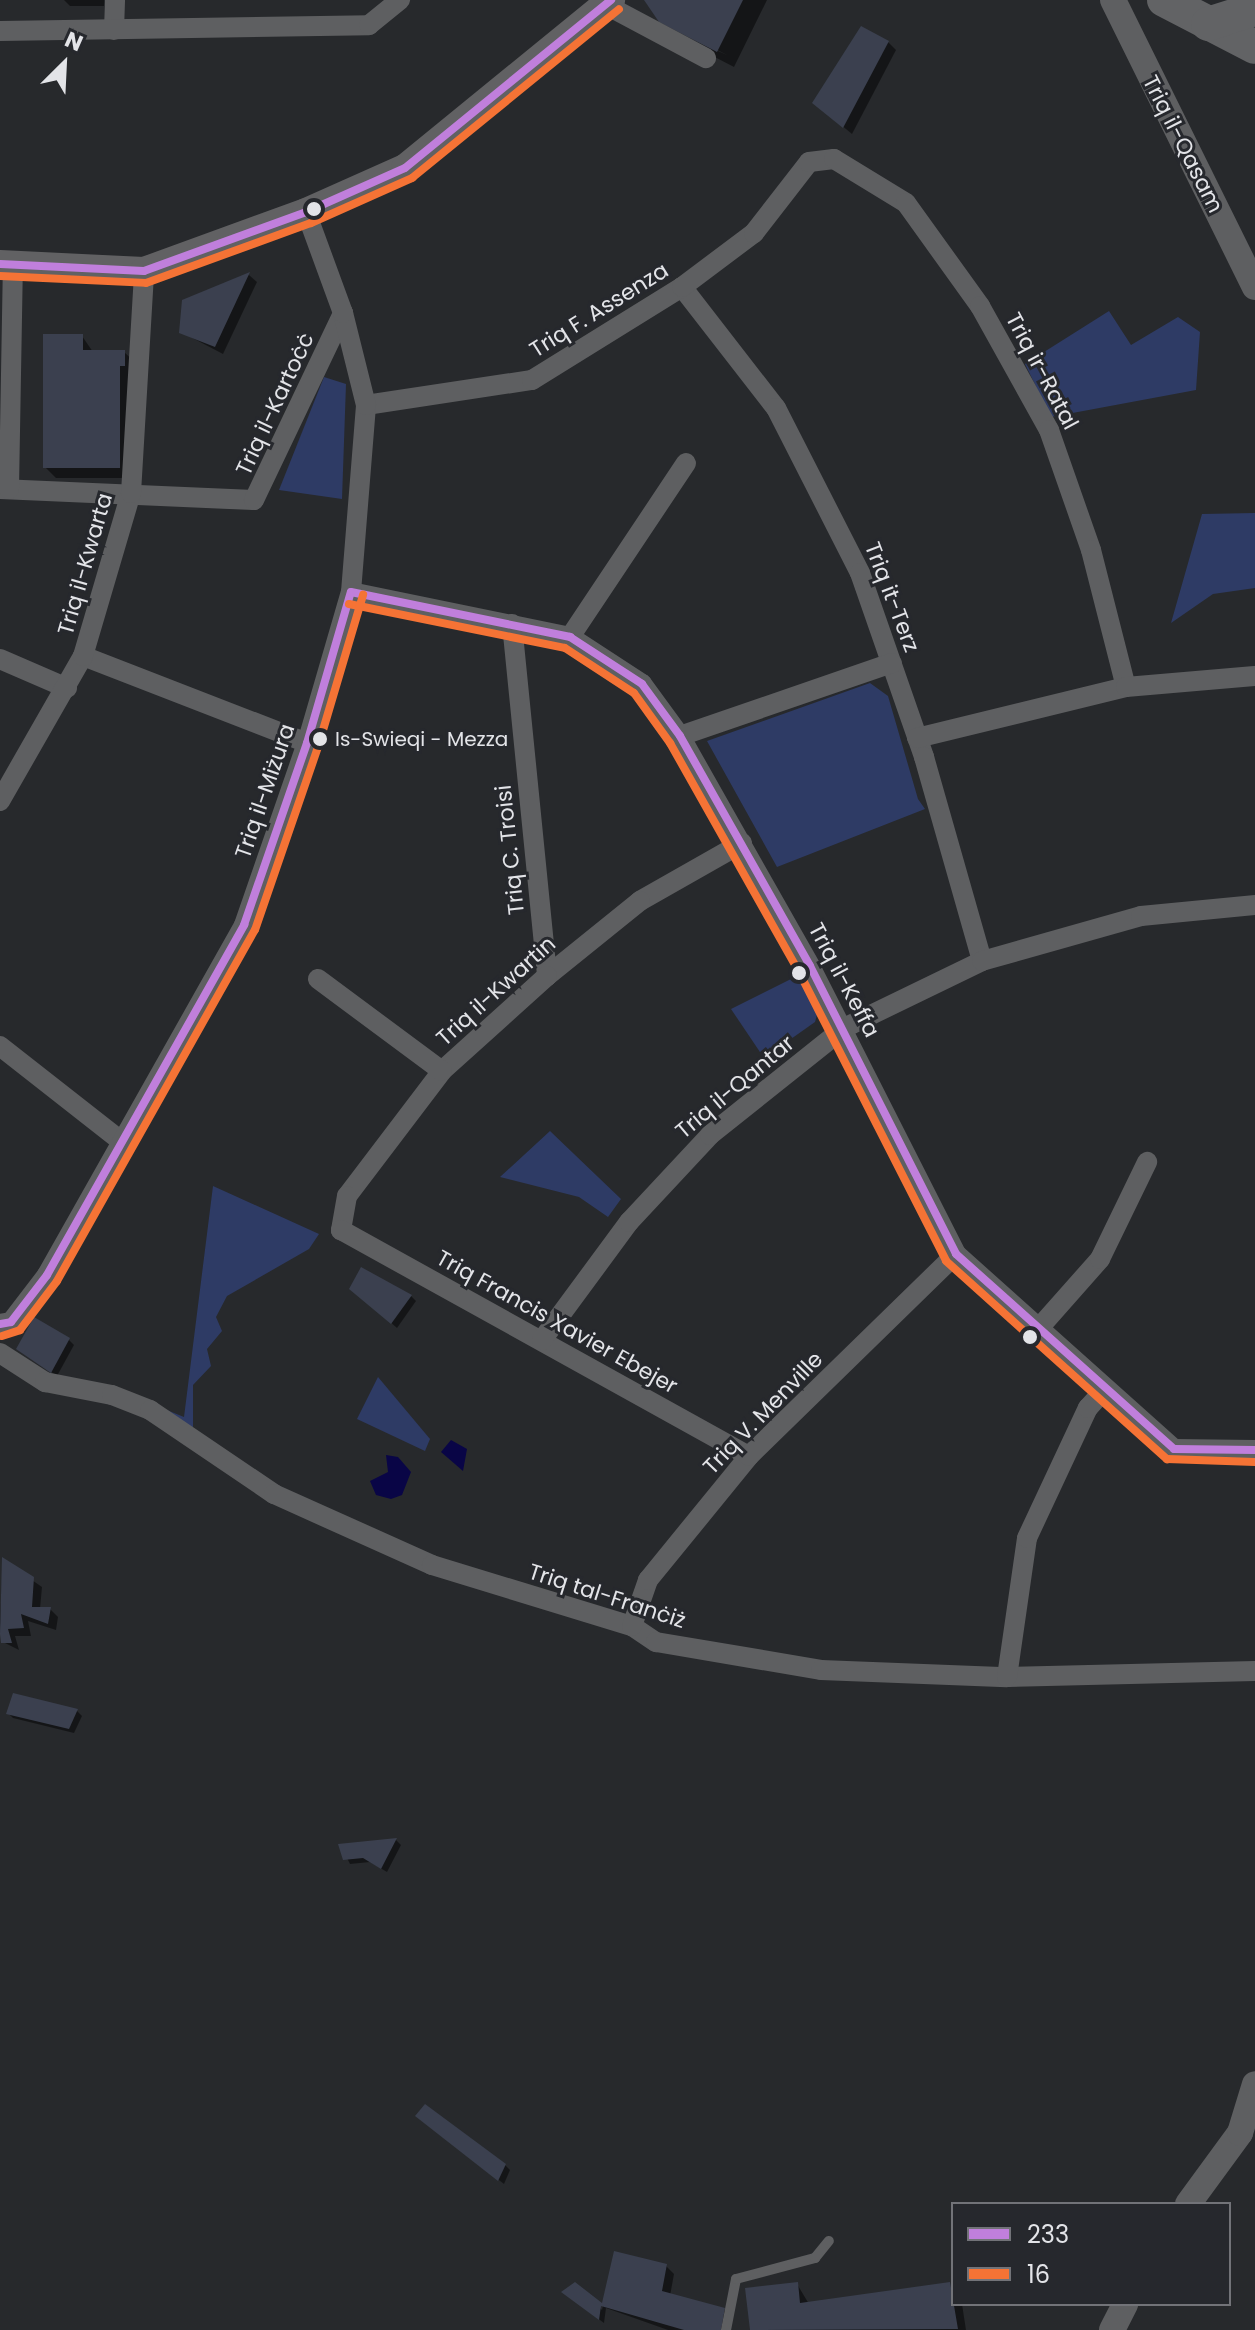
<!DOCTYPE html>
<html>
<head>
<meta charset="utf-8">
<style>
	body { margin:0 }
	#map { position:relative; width:1255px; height:2330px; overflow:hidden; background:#27292c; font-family:Poppins,sans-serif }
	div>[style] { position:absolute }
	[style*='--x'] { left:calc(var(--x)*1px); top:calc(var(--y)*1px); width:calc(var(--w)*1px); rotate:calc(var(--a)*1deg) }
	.green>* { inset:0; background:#2e3b65 }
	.water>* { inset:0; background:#090546 }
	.shadow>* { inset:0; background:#0007 }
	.building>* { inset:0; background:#3b404f }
	.service>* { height:10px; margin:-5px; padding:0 5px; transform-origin:5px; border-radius:5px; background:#5e5f61 }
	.minor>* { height:20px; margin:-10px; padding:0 10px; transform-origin:10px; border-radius:10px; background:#5e5f61 }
	.tertiary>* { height:26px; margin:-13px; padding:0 13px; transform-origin:13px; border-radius:13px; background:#5e5f61 }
	.secondary>* { height:28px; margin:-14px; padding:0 14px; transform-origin:14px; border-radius:14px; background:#616163 }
	.trunk>* { height:34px; margin:-17px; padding:0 17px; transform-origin:17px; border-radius:17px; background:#626365 }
	.bus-1>* { height:8px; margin:-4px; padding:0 4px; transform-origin:4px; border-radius:4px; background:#c07fdc }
	.bus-2>* { height:8px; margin:-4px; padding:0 4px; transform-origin:4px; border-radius:4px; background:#f57335 }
	.dots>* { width:22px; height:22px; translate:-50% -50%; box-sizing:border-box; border:4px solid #26282d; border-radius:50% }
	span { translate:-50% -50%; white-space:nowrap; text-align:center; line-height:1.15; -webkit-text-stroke:6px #26282d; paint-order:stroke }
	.bus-label { font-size:20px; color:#e3e4e8 }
	.left { translate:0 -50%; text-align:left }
	.street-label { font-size:22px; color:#e3e4e8 }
	.legend { position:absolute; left:951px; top:2202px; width:280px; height:104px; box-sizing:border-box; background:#26282d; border:2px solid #727378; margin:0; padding:10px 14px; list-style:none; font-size:24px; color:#e3e4e8 }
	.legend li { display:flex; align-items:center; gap:16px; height:40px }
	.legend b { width:40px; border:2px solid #727378 }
	.north { position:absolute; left:24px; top:24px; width:80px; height:80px; -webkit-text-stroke:6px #26282d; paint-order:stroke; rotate:24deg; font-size:22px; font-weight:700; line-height:32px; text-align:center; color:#e3e4e8 }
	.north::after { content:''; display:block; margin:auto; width:28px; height:36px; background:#e3e4e8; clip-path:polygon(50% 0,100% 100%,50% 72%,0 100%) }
</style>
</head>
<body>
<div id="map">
	<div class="green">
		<div style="clip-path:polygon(1109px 311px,1131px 345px,1178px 317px,1200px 332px,1196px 390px,1051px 417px,1025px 364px)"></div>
		<div style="clip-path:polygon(324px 377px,346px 384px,342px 499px,279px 490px)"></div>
		<div style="clip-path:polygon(1255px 513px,1255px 588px,1213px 594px,1171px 623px,1202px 514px)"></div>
		<div style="clip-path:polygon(870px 683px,888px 696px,918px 799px,925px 809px,777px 867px,707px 741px)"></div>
		<div style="clip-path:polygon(799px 975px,818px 1011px,815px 1022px,764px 1058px,731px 1009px)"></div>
		<div style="clip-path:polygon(550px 1131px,621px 1199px,608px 1217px,579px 1197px,500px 1177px)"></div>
		<div style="clip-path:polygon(213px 1186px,319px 1234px,309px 1249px,227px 1296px,216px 1317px,222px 1331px,207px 1349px,211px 1366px,193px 1385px,193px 1431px,152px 1404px,184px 1417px)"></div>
		<div style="clip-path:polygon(378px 1377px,430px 1439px,425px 1451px,357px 1419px)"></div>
	</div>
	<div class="water">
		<div style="clip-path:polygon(451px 1440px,467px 1449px,463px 1471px,441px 1452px)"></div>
		<div style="clip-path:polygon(386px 1455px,398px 1457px,411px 1472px,402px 1495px,391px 1499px,376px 1495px,370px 1481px,388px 1472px)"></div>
	</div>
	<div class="shadow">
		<div style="clip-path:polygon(64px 0,104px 0,104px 6px,70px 6px)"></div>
		<div style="clip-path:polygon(646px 0,767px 0,734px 67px,678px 38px,669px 29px,727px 55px,661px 21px)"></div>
		<div style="clip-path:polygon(888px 42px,896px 50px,852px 134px,823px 110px)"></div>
		<div style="clip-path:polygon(249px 275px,257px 282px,223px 354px,181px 332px,184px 302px)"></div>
		<div style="clip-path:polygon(82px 336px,93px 352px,124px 352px,136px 363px,131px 478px,56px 478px,45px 467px)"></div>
		<div style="clip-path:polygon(357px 1293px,411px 1296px,416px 1301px,397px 1328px)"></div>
		<div style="clip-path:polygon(69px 1340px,74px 1345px,57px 1376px,18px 1349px)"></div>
		<div style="clip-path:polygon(3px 1560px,42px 1587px,40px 1609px,50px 1609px,58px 1617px,56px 1630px,28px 1621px,31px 1636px,15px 1636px,19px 1650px,3px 1642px,0 1623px)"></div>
		<div style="clip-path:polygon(14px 1696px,77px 1711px,82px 1716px,74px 1733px,13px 1718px,8px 1713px)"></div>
		<div style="clip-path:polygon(396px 1840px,401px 1845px,387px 1872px,370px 1862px,350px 1864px,341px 1846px)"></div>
		<div style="clip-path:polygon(423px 2121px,505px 2165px,510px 2170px,504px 2184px)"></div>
		<div style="clip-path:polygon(615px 2253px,666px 2266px,674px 2274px,670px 2296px,724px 2310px,732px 2318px,730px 2330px,668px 2330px,606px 2308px,604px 2323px,569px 2297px,575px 2284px,602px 2310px)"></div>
		<div style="clip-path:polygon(797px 2284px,809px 2304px,949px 2284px,953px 2304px,962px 2304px,966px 2330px,753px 2330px,747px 2289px)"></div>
	</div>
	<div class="building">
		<div style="clip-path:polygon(644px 0,743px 0,717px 52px,659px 22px)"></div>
		<div style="clip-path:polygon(861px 26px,889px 41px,843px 128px,812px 103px)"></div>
		<div style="clip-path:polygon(250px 272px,215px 347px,179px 333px,182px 300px)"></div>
		<div style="clip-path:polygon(43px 334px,83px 334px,83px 350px,125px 350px,125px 366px,120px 366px,120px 468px,43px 468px)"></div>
		<div style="clip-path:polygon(361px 1267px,412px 1295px,391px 1324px,349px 1289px)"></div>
		<div style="clip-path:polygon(34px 1317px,70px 1338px,51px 1373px,16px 1349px)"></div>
		<div style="clip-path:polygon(2px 1557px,34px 1577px,32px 1607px,51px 1607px,48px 1624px,21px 1614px,24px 1628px,8px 1629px,12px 1643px,1px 1643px,0 1634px)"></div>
		<div style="clip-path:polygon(13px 1693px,78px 1709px,69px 1729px,6px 1714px)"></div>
		<div style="clip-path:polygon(397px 1838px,381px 1869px,363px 1858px,343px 1860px,338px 1844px)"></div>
		<div style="clip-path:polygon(425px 2104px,506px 2164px,498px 2181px,415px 2116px)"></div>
		<div style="clip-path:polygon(614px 2251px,667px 2264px,662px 2291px,725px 2308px,721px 2330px,684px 2330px,601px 2306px,599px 2320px,561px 2292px,575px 2282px,602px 2303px)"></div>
		<div style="clip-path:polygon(798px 2282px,800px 2303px,950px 2282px,958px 2329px,750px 2330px,745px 2288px)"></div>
	</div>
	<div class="service">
		<div style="--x:726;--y:2330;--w:52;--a:-78.9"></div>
		<div style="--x:736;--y:2279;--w:82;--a:-14.9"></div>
		<div style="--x:815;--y:2258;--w:22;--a:-51"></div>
	</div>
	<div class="minor">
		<div style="--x:608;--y:6;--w:111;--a:28"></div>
		<div style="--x:114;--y:30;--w:30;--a:-88"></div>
		<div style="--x:0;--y:31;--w:369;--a:-0.9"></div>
		<div style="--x:369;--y:25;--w:40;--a:-39"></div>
		<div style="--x:682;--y:287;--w:153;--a:52.2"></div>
		<div style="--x:776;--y:408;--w:185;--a:63"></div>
		<div style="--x:860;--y:573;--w:195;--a:70.8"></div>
		<div style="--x:924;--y:757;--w:212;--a:74.1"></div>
		<div style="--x:366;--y:405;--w:168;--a:-8.6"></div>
		<div style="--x:532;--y:380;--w:176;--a:-31.8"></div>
		<div style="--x:682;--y:287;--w:90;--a:-36.9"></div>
		<div style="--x:754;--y:233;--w:90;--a:-52.2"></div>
		<div style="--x:809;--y:162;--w:25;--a:-7"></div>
		<div style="--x:834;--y:159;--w:84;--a:31.4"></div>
		<div style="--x:906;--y:203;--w:127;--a:54.3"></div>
		<div style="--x:980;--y:306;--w:142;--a:60.9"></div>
		<div style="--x:1049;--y:430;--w:127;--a:70.7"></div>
		<div style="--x:1091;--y:550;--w:141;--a:75.7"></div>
		<div style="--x:0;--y:489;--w:254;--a:2.5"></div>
		<div style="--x:254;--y:500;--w:207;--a:-64.5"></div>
		<div style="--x:9;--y:489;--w:224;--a:-89"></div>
		<div style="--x:351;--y:592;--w:224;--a:11.6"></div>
		<div style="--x:570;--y:637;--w:86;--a:33.1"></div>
		<div style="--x:642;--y:684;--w:64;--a:53.8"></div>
		<div style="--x:680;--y:736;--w:264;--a:60.5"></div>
		<div style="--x:810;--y:966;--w:323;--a:63.1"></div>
		<div style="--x:956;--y:1254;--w:292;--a:41.8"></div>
		<div style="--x:1174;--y:1449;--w:81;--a:0.7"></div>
		<div style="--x:512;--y:624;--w:354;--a:84.3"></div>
		<div style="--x:570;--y:637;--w:209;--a:-56.3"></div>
		<div style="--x:83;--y:656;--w:240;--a:21.2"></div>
		<div style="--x:0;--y:659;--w:73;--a:23.4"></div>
		<div style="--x:680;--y:736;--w:224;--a:-19"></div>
		<div style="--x:917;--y:738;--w:215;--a:-13.7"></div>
		<div style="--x:1126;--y:687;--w:129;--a:-4.9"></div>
		<div style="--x:0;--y:801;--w:167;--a:-60.2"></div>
		<div style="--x:83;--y:656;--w:170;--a:-73.6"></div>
		<div style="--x:131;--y:493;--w:222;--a:-86.6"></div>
		<div style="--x:742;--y:843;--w:117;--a:150.4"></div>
		<div style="--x:640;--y:901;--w:119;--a:141.1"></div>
		<div style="--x:547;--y:976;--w:142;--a:137.9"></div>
		<div style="--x:442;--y:1071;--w:157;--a:127.2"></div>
		<div style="--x:347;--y:1196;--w:35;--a:100"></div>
		<div style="--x:341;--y:1230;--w:466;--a:29"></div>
		<div style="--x:318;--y:979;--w:154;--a:36.6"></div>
		<div style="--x:0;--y:1046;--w:152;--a:38.1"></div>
		<div style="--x:0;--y:1324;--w:11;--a:-10"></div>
		<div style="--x:11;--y:1322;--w:59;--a:-52.5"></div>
		<div style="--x:47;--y:1275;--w:402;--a:-60.6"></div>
		<div style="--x:244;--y:925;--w:193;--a:-70.9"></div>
		<div style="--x:307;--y:743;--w:157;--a:-73.8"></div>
		<div style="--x:351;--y:592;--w:188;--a:-85.4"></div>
		<div style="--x:366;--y:405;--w:95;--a:-104"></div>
		<div style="--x:343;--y:313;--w:108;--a:-110.1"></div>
		<div style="--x:1039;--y:1328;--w:92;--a:-48.5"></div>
		<div style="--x:1100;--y:1259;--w:108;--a:-64.1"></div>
		<div style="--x:542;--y:1340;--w:147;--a:-53.6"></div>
		<div style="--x:629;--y:1222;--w:119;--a:-47"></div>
		<div style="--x:710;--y:1135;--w:171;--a:-38.6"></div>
		<div style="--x:844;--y:1028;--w:153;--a:-25.9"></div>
		<div style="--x:982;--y:961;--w:165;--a:-15.8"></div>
		<div style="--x:1141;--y:916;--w:115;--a:-5.5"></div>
		<div style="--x:0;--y:1353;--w:54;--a:32.8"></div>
		<div style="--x:45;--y:1382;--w:68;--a:11"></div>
		<div style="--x:112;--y:1395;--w:41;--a:21.5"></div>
		<div style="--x:150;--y:1410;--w:150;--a:34.1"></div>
		<div style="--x:274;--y:1494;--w:173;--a:24.2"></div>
		<div style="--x:432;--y:1565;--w:209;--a:17"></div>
		<div style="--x:632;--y:1626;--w:29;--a:34"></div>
		<div style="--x:656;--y:1642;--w:167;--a:9.6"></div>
		<div style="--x:821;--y:1670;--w:186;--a:2.2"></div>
		<div style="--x:1007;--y:1677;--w:248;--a:-1.4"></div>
		<div style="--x:632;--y:1626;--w:49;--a:-70.8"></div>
		<div style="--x:648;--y:1580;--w:160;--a:-50.8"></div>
		<div style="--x:749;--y:1456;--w:289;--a:-44.3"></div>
		<div style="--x:1007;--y:1677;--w:140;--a:-81.8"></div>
		<div style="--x:1027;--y:1538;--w:144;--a:-64.9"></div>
		<div style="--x:1088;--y:1408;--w:25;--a:-48"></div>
	</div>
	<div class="tertiary">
		<div style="--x:1113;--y:0;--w:320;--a:63.7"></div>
		<div style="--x:1188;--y:2204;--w:88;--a:-53.8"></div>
		<div style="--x:1240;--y:2133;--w:51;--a:-73"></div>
		<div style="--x:1112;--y:2330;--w:29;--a:-63"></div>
	</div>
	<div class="secondary">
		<div style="--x:0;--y:264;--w:144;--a:2.8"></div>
		<div style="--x:144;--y:271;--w:172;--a:-20"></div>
		<div style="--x:306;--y:212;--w:108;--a:-24"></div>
		<div style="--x:405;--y:168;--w:266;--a:-39.2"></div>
	</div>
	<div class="trunk">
		<div style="--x:1164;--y:0;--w:102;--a:27.3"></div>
		<div style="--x:1208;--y:24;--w:49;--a:-17.7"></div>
	</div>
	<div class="bus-1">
		<div style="--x:0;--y:264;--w:144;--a:2.8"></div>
		<div style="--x:144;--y:271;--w:172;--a:-20"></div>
		<div style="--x:306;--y:212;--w:108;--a:-24"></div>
		<div style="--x:405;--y:168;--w:266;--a:-39.2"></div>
		<div style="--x:351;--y:592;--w:224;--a:11.6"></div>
		<div style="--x:570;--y:637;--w:86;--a:33.1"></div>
		<div style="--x:642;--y:684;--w:64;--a:53.8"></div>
		<div style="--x:680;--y:736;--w:264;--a:60.5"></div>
		<div style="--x:810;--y:966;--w:323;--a:63.1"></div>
		<div style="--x:956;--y:1254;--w:292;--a:41.8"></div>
		<div style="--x:1174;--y:1449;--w:81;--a:0.7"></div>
		<div style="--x:0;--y:1324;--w:11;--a:-10"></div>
		<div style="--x:11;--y:1322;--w:59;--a:-52.5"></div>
		<div style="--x:47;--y:1275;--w:402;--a:-60.6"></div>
		<div style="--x:244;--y:925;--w:193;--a:-70.9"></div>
		<div style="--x:307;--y:743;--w:157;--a:-73.8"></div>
	</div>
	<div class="bus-2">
		<div style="--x:0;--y:276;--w:146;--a:2.7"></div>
		<div style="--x:146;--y:283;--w:176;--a:-20"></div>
		<div style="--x:311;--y:223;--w:111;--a:-24"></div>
		<div style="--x:412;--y:178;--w:267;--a:-39.2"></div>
		<div style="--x:349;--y:604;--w:220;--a:11.5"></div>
		<div style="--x:565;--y:648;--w:82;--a:33.1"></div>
		<div style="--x:634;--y:693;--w:62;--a:54.2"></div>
		<div style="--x:670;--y:743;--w:263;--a:60.6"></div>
		<div style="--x:799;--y:972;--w:324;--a:63"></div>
		<div style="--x:946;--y:1261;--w:297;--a:41.9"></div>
		<div style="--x:1167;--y:1459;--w:88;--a:2"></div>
		<div style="--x:2;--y:1336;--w:19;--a:-18"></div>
		<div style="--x:20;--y:1330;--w:61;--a:-52.9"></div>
		<div style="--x:57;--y:1281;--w:403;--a:-60.6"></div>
		<div style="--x:255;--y:930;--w:194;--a:-71"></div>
		<div style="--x:318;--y:747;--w:159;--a:-73.5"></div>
	</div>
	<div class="dots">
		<div style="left:314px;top:209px;background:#e3e4e8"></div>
		<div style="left:320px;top:739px;background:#e3e4e8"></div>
		<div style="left:799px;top:973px;background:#e3e4e8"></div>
		<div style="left:1030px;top:1337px;background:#e3e4e8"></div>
	</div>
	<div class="bus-label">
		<span class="left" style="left:335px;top:739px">Is-Swieqi - Mezza</span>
	</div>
	<div class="street-label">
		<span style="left:1183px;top:144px;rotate:63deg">Triq il-Qasam</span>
		<span style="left:599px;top:310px;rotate:-32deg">Triq F. Assenza</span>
		<span style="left:1042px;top:371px;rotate:62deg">Triq ir-Ratal</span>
		<span style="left:275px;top:404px;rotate:-65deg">Triq il-Kartoċċ</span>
		<span style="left:85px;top:564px;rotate:-74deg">Triq il-Kwarta</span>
		<span style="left:892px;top:597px;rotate:69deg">Triq it-Terz</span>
		<span style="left:265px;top:791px;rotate:-71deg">Triq il-Miżura</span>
		<span style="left:510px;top:850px;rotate:-96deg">Triq C. Troisi</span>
		<span style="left:844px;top:980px;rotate:62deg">Triq il-Keffa</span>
		<span style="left:496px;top:991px;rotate:-42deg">Triq il-Kwartin</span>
		<span style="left:735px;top:1087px;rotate:-40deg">Triq il-Qantar</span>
		<span style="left:557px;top:1322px;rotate:29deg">Triq Francis Xavier Ebejer</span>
		<span style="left:763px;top:1413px;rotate:-46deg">Triq V. Menville</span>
		<span style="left:607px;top:1596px;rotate:18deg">Triq tal-Franċiż</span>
	</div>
	<ul class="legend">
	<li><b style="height:10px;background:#c07fdc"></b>233</li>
	<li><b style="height:10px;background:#f57335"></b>16</li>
	</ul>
	<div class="north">N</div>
</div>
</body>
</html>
